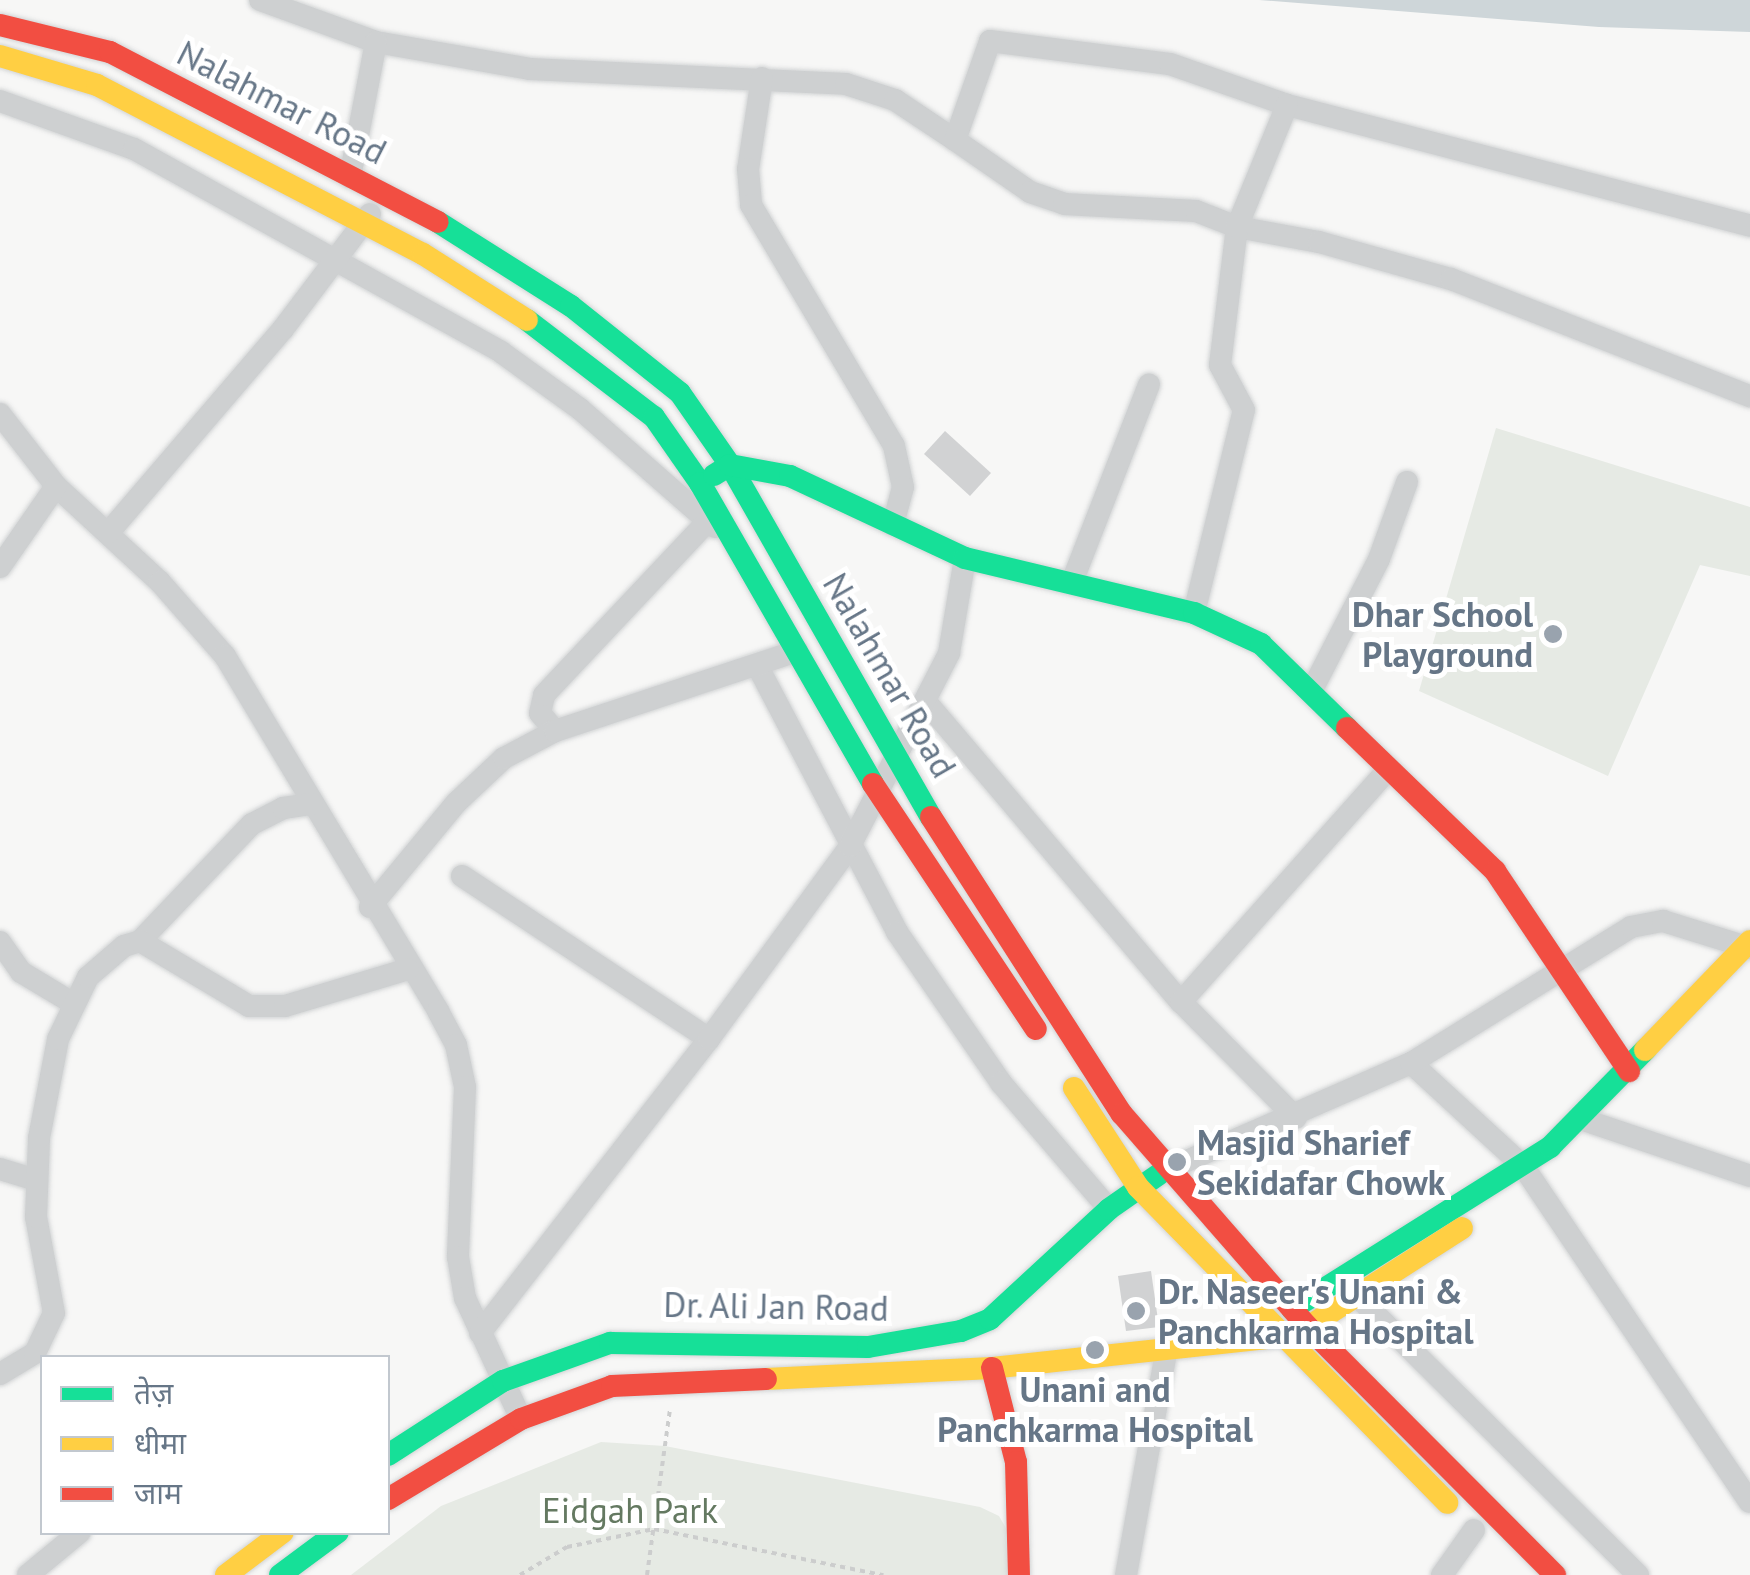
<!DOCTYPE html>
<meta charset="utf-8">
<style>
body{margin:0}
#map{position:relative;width:1750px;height:1575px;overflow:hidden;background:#f7f7f6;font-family:"PT Sans","Noto Sans Devanagari",sans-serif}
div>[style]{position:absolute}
.green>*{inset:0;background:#e6eae4}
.water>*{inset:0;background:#ced6d9}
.building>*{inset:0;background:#d1d2d3}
.path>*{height:4px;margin-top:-2px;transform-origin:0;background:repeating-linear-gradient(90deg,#cccdcd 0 5px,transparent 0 10px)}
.roads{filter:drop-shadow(0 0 2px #d2d4d5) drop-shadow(0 0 2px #d2d4d5)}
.street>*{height:22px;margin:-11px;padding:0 11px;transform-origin:11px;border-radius:11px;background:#ced0d1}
.fast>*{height:22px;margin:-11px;padding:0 11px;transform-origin:11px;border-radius:11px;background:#16e098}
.slow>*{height:22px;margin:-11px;padding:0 11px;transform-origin:11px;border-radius:11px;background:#ffcf43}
.jam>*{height:22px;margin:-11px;padding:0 11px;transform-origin:11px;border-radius:11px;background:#f24e42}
.dots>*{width:28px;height:28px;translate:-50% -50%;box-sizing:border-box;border:5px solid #fff;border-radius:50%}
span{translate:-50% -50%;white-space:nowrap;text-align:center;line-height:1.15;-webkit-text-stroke:10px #fff;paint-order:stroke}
.street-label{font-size:35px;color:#667687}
.poi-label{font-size:35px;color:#667687;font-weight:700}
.right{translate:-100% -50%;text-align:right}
.left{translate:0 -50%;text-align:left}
.park-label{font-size:35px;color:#647961}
.legend{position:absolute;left:40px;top:1355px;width:350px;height:180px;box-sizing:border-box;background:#fff;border:2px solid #c2c8cf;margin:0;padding:12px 18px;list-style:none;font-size:30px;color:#667687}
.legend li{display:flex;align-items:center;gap:20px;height:50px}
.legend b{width:50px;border:2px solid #c2c8cf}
</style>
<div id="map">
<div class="green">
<i style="clip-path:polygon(1496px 428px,1750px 507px,1750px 576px,1700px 565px,1608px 776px,1419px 691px)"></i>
<i style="clip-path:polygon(601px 1442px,665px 1446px,980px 1507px,999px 1516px,1007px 1530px,1007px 1575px,351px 1575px,441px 1506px)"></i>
</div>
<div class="water">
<i style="clip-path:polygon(1259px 0,1750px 0,1750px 32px,1599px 27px)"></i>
</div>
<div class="building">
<i style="clip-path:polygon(945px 431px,991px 473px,970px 496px,924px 454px)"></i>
<i style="clip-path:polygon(1151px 1271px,1159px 1327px,1126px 1331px,1118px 1276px)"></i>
</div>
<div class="path">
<i style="left:520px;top:1575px;width:55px;rotate:-30.8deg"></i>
<i style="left:567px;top:1547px;width:89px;rotate:-11.7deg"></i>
<i style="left:654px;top:1529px;width:234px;rotate:11.4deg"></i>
<i style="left:647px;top:1575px;width:167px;rotate:-82.1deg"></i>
</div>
<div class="roads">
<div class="street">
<i style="left:260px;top:0;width:123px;rotate:19.9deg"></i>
<i style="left:376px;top:42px;width:156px;rotate:9.9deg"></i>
<i style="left:530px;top:69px;width:316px;rotate:2.7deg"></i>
<i style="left:846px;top:84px;width:52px;rotate:18.1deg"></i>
<i style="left:895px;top:100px;width:72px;rotate:33.7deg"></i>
<i style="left:955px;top:140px;width:105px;rotate:-70.5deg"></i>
<i style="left:990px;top:41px;width:181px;rotate:7.3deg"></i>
<i style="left:1170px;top:64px;width:124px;rotate:19.3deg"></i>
<i style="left:1287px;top:105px;width:479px;rotate:14.6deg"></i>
<i style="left:762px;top:78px;width:92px;rotate:98.7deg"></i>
<i style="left:748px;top:169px;width:36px;rotate:85deg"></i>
<i style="left:751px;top:205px;width:280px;rotate:59.3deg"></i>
<i style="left:894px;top:446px;width:42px;rotate:77.6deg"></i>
<i style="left:903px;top:487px;width:39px;rotate:105deg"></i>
<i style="left:0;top:101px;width:142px;rotate:19.7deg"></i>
<i style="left:134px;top:149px;width:419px;rotate:28.9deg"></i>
<i style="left:501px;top:352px;width:97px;rotate:35.8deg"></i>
<i style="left:580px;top:409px;width:179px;rotate:41.2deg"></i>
<i style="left:955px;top:140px;width:91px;rotate:34.7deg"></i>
<i style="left:1030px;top:192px;width:36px;rotate:19deg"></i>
<i style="left:1064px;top:204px;width:132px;rotate:3deg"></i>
<i style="left:1196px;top:211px;width:44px;rotate:21.3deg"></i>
<i style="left:1237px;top:227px;width:83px;rotate:10.4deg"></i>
<i style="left:1319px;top:242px;width:137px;rotate:15.7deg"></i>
<i style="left:1451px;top:279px;width:321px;rotate:21.4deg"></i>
<i style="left:350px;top:177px;width:137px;rotate:-79.1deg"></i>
<i style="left:0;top:414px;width:91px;rotate:52.1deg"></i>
<i style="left:56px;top:486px;width:142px;rotate:42.7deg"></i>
<i style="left:160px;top:582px;width:98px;rotate:48.7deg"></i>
<i style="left:225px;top:656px;width:414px;rotate:59deg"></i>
<i style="left:438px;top:1011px;width:38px;rotate:62deg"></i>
<i style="left:456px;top:1045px;width:43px;rotate:77.9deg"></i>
<i style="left:465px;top:1087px;width:170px;rotate:92.4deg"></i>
<i style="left:458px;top:1257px;width:42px;rotate:80.3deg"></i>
<i style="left:465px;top:1298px;width:133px;rotate:65.2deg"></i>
<i style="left:109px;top:532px;width:267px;rotate:-49.4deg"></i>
<i style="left:283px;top:329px;width:144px;rotate:-52.9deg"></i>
<i style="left:0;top:567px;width:98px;rotate:-55.3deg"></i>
<i style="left:1072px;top:582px;width:212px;rotate:-68.7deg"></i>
<i style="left:1194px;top:613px;width:209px;rotate:-76.2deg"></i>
<i style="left:1244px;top:410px;width:51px;rotate:-118.1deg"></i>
<i style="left:1220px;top:365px;width:139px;rotate:-83deg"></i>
<i style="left:1237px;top:227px;width:132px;rotate:-67.7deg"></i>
<i style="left:758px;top:667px;width:299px;rotate:62.3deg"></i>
<i style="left:897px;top:932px;width:183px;rotate:55.4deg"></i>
<i style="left:1001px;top:1083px;width:166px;rotate:49.4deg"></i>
<i style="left:1312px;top:690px;width:147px;rotate:-62.9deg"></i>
<i style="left:1379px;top:559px;width:82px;rotate:-70deg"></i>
<i style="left:927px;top:703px;width:392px;rotate:49.7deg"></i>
<i style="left:1181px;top:1002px;width:163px;rotate:45.2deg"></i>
<i style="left:555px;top:731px;width:23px;rotate:-130deg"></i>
<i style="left:540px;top:713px;width:18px;rotate:-77deg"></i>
<i style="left:544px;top:695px;width:239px;rotate:-46.7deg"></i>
<i style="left:462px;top:876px;width:296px;rotate:33.4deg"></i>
<i style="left:370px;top:907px;width:135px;rotate:-50.4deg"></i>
<i style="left:456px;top:803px;width:66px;rotate:-43.2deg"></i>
<i style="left:504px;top:758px;width:58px;rotate:-27.9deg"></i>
<i style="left:555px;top:731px;width:255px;rotate:-18.3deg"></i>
<i style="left:140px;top:941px;width:162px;rotate:-46.3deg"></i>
<i style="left:252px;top:824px;width:35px;rotate:-27deg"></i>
<i style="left:283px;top:808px;width:29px;rotate:-8deg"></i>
<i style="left:0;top:942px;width:37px;rotate:55deg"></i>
<i style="left:21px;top:972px;width:58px;rotate:31deg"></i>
<i style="left:1181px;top:1002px;width:310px;rotate:-48.3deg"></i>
<i style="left:1411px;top:1063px;width:152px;rotate:42.6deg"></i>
<i style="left:1523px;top:1166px;width:405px;rotate:56deg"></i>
<i style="left:1581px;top:1119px;width:178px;rotate:18.6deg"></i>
<i style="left:0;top:1169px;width:37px;rotate:17deg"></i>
<i style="left:1166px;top:1170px;width:267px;rotate:-23.6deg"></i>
<i style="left:1411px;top:1063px;width:259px;rotate:-31.7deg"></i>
<i style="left:1631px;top:927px;width:33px;rotate:-11deg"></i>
<i style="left:1663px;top:921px;width:91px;rotate:17.2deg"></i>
<i style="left:1357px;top:1296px;width:396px;rotate:44.8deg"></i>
<i style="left:480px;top:1333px;width:373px;rotate:-52.1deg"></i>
<i style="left:709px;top:1039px;width:239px;rotate:-53.8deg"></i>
<i style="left:850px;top:846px;width:217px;rotate:-62.8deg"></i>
<i style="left:949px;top:653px;width:96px;rotate:-80.4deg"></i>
<i style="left:0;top:1374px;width:41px;rotate:-31deg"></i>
<i style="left:35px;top:1353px;width:44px;rotate:-64.6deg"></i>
<i style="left:54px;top:1313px;width:98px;rotate:-100.6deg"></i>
<i style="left:36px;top:1217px;width:79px;rotate:-87.8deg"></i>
<i style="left:39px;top:1138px;width:101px;rotate:-79.1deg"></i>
<i style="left:58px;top:1039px;width:69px;rotate:-64.2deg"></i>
<i style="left:88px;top:977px;width:48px;rotate:-40.7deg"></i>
<i style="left:124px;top:946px;width:17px;rotate:-17deg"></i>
<i style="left:140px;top:941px;width:127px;rotate:30.8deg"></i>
<i style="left:249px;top:1006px;width:36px"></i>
<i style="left:285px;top:1006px;width:128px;rotate:-16.7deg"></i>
<i style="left:28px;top:1575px;width:67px;rotate:-39.6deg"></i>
<i style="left:1126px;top:1575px;width:233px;rotate:-79.8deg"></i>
<i style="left:1442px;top:1575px;width:55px;rotate:-54.6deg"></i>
</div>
<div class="fast">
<i style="left:438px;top:222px;width:157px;rotate:32.3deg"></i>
<i style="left:571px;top:306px;width:139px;rotate:38.6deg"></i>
<i style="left:680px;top:393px;width:88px;rotate:55.2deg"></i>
<i style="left:730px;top:465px;width:405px;rotate:60.3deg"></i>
<i style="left:527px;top:320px;width:160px;rotate:37.4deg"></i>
<i style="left:654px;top:417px;width:80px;rotate:55.1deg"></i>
<i style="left:700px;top:483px;width:347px;rotate:60.1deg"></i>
<i style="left:714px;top:475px;width:19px;rotate:-32deg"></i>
<i style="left:730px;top:465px;width:61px;rotate:10.4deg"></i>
<i style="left:790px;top:476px;width:193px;rotate:25.1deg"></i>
<i style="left:965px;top:558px;width:236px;rotate:13.5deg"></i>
<i style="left:1194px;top:613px;width:74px;rotate:24.8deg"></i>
<i style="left:1261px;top:644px;width:120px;rotate:44.3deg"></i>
<i style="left:1292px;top:1309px;width:305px;rotate:-32.1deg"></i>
<i style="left:1550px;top:1147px;width:136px;rotate:-45.6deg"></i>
<i style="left:388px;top:1455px;width:137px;rotate:-32.8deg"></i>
<i style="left:503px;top:1381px;width:114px;rotate:-19.6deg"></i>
<i style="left:610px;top:1343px;width:258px;rotate:0.9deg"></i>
<i style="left:868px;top:1347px;width:94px;rotate:-9.8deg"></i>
<i style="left:961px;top:1331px;width:31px;rotate:-22deg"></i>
<i style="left:990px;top:1319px;width:162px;rotate:-42.7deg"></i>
<i style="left:1109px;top:1209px;width:60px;rotate:-34.8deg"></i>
<i style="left:280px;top:1575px;width:72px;rotate:-36.6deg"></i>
</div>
<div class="slow">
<i style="left:0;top:56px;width:101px;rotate:16.6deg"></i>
<i style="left:97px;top:85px;width:367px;rotate:27.4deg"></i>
<i style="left:423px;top:254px;width:123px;rotate:32.4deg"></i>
<i style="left:1645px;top:1050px;width:151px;rotate:-46.1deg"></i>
<i style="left:1074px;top:1088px;width:118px;rotate:57.1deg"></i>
<i style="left:1138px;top:1187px;width:442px;rotate:45.6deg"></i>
<i style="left:1308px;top:1327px;width:183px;rotate:-32.7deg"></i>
<i style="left:766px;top:1379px;width:226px;rotate:-2.8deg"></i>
<i style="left:992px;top:1368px;width:289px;rotate:-6.2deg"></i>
<i style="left:226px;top:1575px;width:71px;rotate:-37deg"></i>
</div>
<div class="jam">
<i style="left:0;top:25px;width:113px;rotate:13.8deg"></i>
<i style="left:110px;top:52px;width:369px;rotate:27.4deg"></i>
<i style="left:1347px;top:728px;width:206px;rotate:44deg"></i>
<i style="left:1495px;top:871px;width:241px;rotate:56.2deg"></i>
<i style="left:873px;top:784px;width:294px;rotate:56.4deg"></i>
<i style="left:931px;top:817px;width:353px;rotate:57.3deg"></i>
<i style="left:1122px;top:1114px;width:283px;rotate:48.9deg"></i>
<i style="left:1308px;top:1327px;width:350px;rotate:45.1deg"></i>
<i style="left:992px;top:1368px;width:97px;rotate:75.7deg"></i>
<i style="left:1016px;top:1462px;width:113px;rotate:88.5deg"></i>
<i style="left:388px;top:1499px;width:155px;rotate:-31deg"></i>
<i style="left:521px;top:1419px;width:97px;rotate:-19.9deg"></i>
<i style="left:612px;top:1386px;width:154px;rotate:-2.6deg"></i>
</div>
</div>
<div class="dots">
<i style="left:1553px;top:634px;background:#99a3ae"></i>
<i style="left:1177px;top:1162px;background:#99a3ae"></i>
<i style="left:1136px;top:1311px;background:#99a3ae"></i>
<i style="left:1095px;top:1350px;background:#99a3ae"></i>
</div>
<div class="street-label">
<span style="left:282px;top:102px;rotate:27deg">Nalahmar Road</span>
<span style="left:890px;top:675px;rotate:60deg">Nalahmar Road</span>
<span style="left:776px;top:1306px;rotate:1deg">Dr. Ali Jan Road</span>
</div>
<div class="poi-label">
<span class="right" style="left:1533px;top:634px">Dhar School<br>Playground</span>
<span class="left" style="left:1197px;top:1162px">Masjid Sharief<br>Sekidafar Chowk</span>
<span class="left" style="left:1158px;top:1311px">Dr. Naseer's Unani &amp;<br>Panchkarma Hospital</span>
<span style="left:1095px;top:1409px">Unani and<br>Panchkarma Hospital</span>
</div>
<div class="park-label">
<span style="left:630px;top:1510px">Eidgah Park</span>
</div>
<ul class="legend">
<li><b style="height:12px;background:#16e098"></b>तेज़</li>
<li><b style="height:12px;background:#ffcf43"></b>धीमा</li>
<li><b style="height:12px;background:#f24e42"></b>जाम</li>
</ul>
</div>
